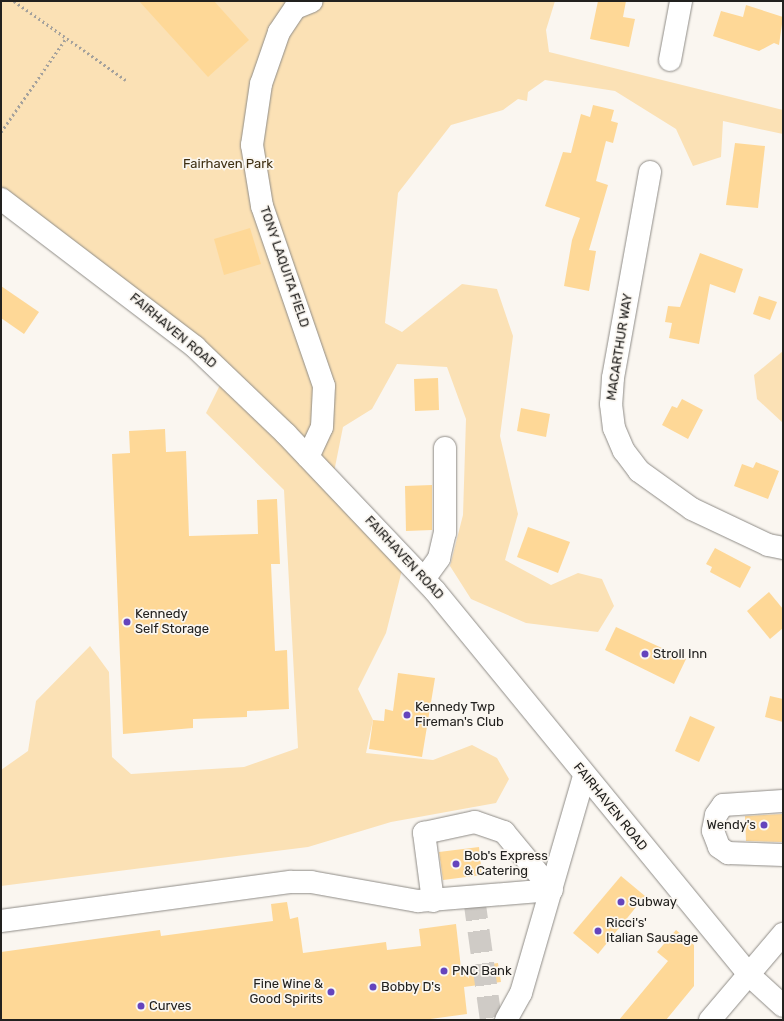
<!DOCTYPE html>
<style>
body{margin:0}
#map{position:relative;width:784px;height:1021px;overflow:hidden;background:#faf6f0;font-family:Rubik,sans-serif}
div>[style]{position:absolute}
.green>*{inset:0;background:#fbe1b5}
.building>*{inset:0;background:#fed897}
.minor-tunnel>*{height:22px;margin-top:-11px;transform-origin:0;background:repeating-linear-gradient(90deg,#cfcbc6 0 22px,transparent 0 33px)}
.path>*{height:2.5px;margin-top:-1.25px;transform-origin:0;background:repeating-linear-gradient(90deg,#a4a19c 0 2px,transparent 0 5px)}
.roads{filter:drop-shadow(0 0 1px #8f8c87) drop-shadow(0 0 1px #8f8c87)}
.minor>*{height:22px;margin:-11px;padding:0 11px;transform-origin:11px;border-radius:11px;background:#fff}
.dots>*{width:11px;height:11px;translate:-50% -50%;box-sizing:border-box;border:2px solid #faf6f0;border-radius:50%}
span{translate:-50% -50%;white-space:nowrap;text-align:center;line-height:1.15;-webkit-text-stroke:3.5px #faf6f0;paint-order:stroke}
.park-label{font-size:13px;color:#3e2f12}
.street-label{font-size:13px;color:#22211f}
.poi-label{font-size:13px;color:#22211f}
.left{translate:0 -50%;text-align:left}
.right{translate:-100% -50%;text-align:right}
.frame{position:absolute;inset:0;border:2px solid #22211f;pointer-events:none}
</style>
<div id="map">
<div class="green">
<i style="clip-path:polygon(1px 1px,555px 1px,546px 30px,549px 52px,783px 110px,783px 134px,723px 121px,721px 157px,693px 166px,676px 129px,615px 91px,545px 80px,528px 92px,527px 101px,518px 99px,503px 110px,451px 125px,398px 193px,385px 323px,402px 332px,462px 284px,497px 289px,513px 336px,500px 436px,518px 514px,505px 560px,551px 585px,578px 573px,602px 579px,614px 606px,598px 632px,526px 623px,471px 599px,450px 566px,463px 515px,466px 419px,447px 367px,397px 364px,372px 409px,343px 427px,332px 482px,286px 434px,1px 199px)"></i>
<i style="clip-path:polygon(783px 351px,783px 423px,757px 399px,754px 375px)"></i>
<i style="clip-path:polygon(223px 379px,404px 562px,386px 633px,358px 689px,373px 720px,366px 753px,433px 760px,472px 745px,497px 758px,509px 779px,496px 803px,391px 822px,308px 847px,1px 886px,1px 770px,28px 751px,36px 701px,90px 646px,109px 672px,112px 757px,131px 774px,244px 767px,298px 748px,284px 490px,206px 413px)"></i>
</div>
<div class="building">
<i style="clip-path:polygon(139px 1px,214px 1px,249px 40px,208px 77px)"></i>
<i style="clip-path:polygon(598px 1px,626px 1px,623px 17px,635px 19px,629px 47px,590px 39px)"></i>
<i style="clip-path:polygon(746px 5px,783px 17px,779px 45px,774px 43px,759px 51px,713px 36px,721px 11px,743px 17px)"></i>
<i style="clip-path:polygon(593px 105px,614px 110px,611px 121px,618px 123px,613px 143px,606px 141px,596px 181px,608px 185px,589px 250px,596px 251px,589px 291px,564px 286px,572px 240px,580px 218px,545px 206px,563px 152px,571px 153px,581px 114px,590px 117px)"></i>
<i style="clip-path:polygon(735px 143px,765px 146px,758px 208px,726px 205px)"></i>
<i style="clip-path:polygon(250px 228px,261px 264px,224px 275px,214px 239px)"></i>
<i style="clip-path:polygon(700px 253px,743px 269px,735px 293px,710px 284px,699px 344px,669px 338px,672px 323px,665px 322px,668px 306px,680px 307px)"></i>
<i style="clip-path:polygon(1px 286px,39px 312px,24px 334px,1px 318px)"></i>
<i style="clip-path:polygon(759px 296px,777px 302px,770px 320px,753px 314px)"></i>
<i style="clip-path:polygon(438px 378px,439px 410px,415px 411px,414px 379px)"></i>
<i style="clip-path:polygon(682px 399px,703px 410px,688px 439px,662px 425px,672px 406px,677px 408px)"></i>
<i style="clip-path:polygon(521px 408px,550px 414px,546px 437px,517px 431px)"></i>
<i style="clip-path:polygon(165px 429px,166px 452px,186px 451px,189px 536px,258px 534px,257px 500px,277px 499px,280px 564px,271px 564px,275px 651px,287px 650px,289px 709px,247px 711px,247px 717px,193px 719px,193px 728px,123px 734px,112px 454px,130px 453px,129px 431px)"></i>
<i style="clip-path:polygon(756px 462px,779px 471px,768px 499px,734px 486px,742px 464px,753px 468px)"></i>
<i style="clip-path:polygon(432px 485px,432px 530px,406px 531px,405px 486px)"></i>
<i style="clip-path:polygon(528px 527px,570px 542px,558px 573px,517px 557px)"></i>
<i style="clip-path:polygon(715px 548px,751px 567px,740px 588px,710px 572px,712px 567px,706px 564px)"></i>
<i style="clip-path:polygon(769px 592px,783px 609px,783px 628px,770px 639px,747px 611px)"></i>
<i style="clip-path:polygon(616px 627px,686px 659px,674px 684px,605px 650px)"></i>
<i style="clip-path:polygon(398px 673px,435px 678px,422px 757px,369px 749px,373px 720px,384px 721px,385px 709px,393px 711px)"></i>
<i style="clip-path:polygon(770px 696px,783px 699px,783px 722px,765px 717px)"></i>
<i style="clip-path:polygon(690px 716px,715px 727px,699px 762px,675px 751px)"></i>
<i style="clip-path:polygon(783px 814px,783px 842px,746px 841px,745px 816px)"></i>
<i style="clip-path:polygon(479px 847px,482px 875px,443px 880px,439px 852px)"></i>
<i style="clip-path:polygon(621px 876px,645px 896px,598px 954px,573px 933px)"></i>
<i style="clip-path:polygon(287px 902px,290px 919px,298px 917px,303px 953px,386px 942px,387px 950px,421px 946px,419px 929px,456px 924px,461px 968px,498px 963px,501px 982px,464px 987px,467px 1014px,423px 1020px,1px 1020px,1px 952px,160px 930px,161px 936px,273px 921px,271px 904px)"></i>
<i style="clip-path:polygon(676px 930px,694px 945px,694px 986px,666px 1020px,619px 1020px,668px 961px,657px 952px)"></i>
</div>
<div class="minor-tunnel">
<i style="left:474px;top:898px;width:123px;rotate:82.1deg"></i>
</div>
<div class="path">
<i style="left:14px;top:1px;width:137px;rotate:35.2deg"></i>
<i style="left:1px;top:132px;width:114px;rotate:-55.3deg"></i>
</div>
<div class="roads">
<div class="minor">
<i style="left:670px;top:60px;width:60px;rotate:-79.4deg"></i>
<i style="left:650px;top:172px;width:209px;rotate:100.2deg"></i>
<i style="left:613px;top:378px;width:26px;rotate:94deg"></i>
<i style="left:611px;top:404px;width:24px;rotate:83deg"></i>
<i style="left:614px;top:428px;width:25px;rotate:67deg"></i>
<i style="left:624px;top:451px;width:25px;rotate:53deg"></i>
<i style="left:639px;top:471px;width:65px;rotate:35.6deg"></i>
<i style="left:692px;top:509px;width:84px;rotate:25.3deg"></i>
<i style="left:768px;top:545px;width:15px;rotate:11deg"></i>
<i style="left:1px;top:199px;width:244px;rotate:37.3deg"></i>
<i style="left:195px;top:347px;width:126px;rotate:43.7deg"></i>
<i style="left:286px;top:434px;width:216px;rotate:46.5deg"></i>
<i style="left:435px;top:591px;width:495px;rotate:50.7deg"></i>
<i style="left:748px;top:974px;width:47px;rotate:42.4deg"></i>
<i style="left:308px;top:457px;width:33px;rotate:-65deg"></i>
<i style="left:322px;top:427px;width:41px;rotate:-87.2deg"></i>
<i style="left:324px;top:386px;width:190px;rotate:-109deg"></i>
<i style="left:262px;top:206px;width:62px;rotate:-99.3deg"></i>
<i style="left:252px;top:145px;width:62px;rotate:-81.6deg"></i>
<i style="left:261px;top:84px;width:55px;rotate:-70.9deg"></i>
<i style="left:279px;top:32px;width:29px;rotate:-56deg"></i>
<i style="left:295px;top:8px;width:18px;rotate:-22deg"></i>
<i style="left:424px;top:579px;width:26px;rotate:-54deg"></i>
<i style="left:439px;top:558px;width:26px;rotate:-77deg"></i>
<i style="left:445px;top:533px;width:85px;rotate:-90deg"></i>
<i style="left:783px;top:801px;width:60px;rotate:176.2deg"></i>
<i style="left:723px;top:805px;width:12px;rotate:125deg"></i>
<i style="left:716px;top:815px;width:16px;rotate:101deg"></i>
<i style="left:713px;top:831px;width:17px;rotate:69deg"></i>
<i style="left:719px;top:847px;width:11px;rotate:34deg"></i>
<i style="left:728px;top:853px;width:55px;rotate:2.1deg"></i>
<i style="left:433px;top:901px;width:69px;rotate:-97.5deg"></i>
<i style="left:424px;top:833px;width:52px;rotate:-12.2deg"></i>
<i style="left:475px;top:822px;width:31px;rotate:19deg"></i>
<i style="left:504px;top:832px;width:75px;rotate:50.4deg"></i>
<i style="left:1px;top:921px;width:293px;rotate:-7.7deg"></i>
<i style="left:291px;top:882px;width:20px"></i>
<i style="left:311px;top:882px;width:109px;rotate:10.1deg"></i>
<i style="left:418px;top:901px;width:134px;rotate:-4.7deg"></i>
<i style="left:506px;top:1020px;width:31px;rotate:-61deg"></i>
<i style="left:521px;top:993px;width:226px;rotate:-73.8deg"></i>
<i style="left:710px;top:1020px;width:113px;rotate:-49.7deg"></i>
</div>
</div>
<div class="dots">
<i style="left:127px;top:622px;background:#6544bd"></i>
<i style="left:645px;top:654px;background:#6544bd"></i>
<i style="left:407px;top:715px;background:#6544bd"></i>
<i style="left:764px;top:825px;background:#6544bd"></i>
<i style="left:456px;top:864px;background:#6544bd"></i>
<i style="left:621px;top:902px;background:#6544bd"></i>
<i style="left:598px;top:931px;background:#6544bd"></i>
<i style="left:444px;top:971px;background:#6544bd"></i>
<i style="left:373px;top:987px;background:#6544bd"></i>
<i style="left:331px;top:992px;background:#6544bd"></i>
<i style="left:141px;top:1006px;background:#6544bd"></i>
</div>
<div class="park-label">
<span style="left:228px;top:164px">Fairhaven Park</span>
</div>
<div class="street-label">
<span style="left:284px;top:267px;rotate:71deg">TONY LAQUITA FIELD</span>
<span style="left:173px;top:331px;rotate:40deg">FAIRHAVEN ROAD</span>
<span style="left:620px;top:347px;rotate:-81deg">MACARTHUR WAY</span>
<span style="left:404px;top:558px;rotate:47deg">FAIRHAVEN ROAD</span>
<span style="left:610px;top:807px;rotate:51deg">FAIRHAVEN ROAD</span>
</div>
<div class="poi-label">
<span class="left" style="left:135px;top:622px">Kennedy<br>Self Storage</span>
<span class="left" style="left:653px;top:654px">Stroll Inn</span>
<span class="left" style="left:415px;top:715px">Kennedy Twp<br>Fireman's Club</span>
<span class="right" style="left:756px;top:825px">Wendy's</span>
<span class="left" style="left:464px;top:864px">Bob's Express<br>&amp; Catering</span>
<span class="left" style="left:629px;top:902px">Subway</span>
<span class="left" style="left:606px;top:931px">Ricci's'<br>Italian Sausage</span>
<span class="left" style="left:452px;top:971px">PNC Bank</span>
<span class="right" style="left:323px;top:992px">Fine Wine &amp;<br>Good Spirits</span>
<span class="left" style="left:381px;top:987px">Bobby D's</span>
<span class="left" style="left:149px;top:1006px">Curves</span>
</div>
<div class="frame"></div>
</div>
